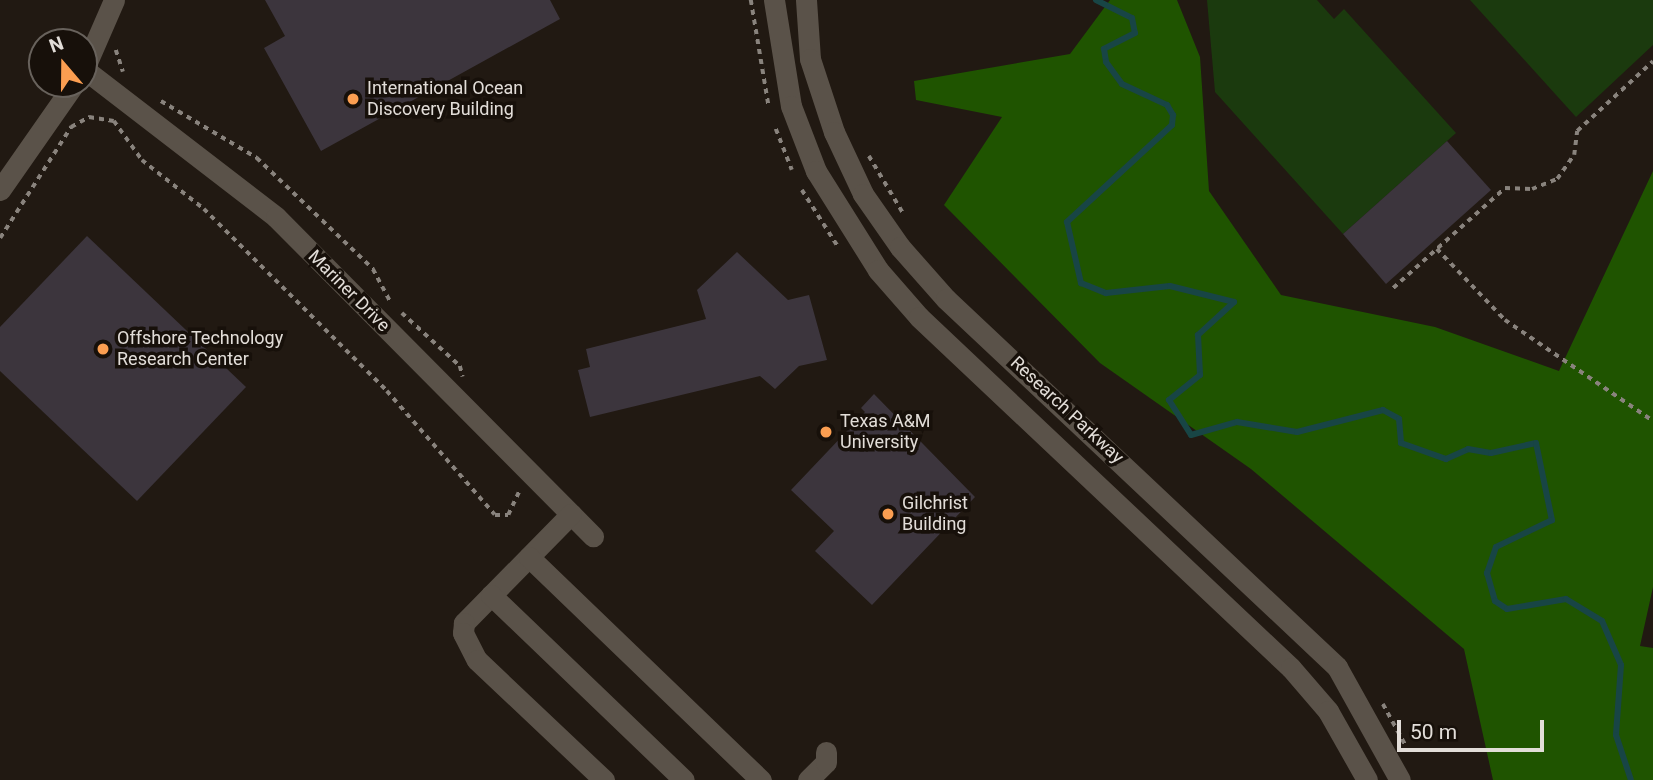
<!DOCTYPE html>
<style>
body{margin:0}
#map{position:relative;width:1653px;height:780px;overflow:hidden;background:#211912;font-family:Roboto,sans-serif}
div>[style]{position:absolute}
.green>*{inset:0;background:#1b3a0e}
.forest>*{inset:0;background:#1f5400}
.stream>*{height:6px;margin:-3px;padding:0 3px;transform-origin:3px;border-radius:3px;background:#184545}
.building>*{inset:0;background:#3c353d}
.path>*{height:3.5px;margin-top:-1.75px;transform-origin:0;background:repeating-linear-gradient(90deg,#89837d 0 5px,transparent 0 10px)}
.minor>*{height:21px;margin:-10.5px;padding:0 10.5px;transform-origin:10.5px;border-radius:10.5px;background:#5a5249}
.dots>*{width:19px;height:19px;translate:-50% -50%;box-sizing:border-box;border:4px solid #17100a;border-radius:50%}
span{translate:-50% -50%;white-space:nowrap;text-align:center;line-height:1.15;-webkit-text-stroke:7px #17100a;paint-order:stroke}
.poi-label{font-size:18px;color:#e2ddd8}
.left{translate:0 -50%;text-align:left}
.street-label{font-size:18px;color:#e2ddd8}
.north{position:absolute;left:28px;top:28px;width:70px;height:70px;box-sizing:border-box;background:#17100a;border:2px solid #68625c;border-radius:50%;rotate:340deg;font-size:19px;font-weight:700;line-height:28px;text-align:center;color:#e2ddd8}
.north::after{content:'';display:block;margin:auto;width:24px;height:32px;background:#fb9e51;clip-path:polygon(50% 0,100% 100%,50% 72%,0 100%)}
.scale{position:absolute;left:1397px;top:720px;width:147px;height:32px;box-sizing:border-box;border:4px solid #e2ddd8;border-top:0;padding-left:9px;font-size:21px;line-height:24px;white-space:nowrap;color:#e2ddd8;-webkit-text-stroke:5px #17100a;paint-order:stroke}
</style>
<div id="map">
<div class="green">
<i style="clip-path:polygon(1207px 0,1317px 0,1334px 19px,1344px 9px,1456px 133px,1343px 234px,1215px 92px)"></i>
<i style="clip-path:polygon(1470px 0,1653px 0,1653px 45px,1576px 117px)"></i>
</div>
<div class="forest">
<i style="clip-path:polygon(1110px 0,1177px 0,1200px 57px,1209px 191px,1281px 295px,1435px 327px,1559px 371px,1653px 171px,1653px 587px,1640px 646px,1653px 648px,1653px 780px,1493px 780px,1464px 649px,1251px 469px,1100px 363px,944px 205px,1002px 117px,916px 100px,914px 81px,1070px 54px)"></i>
</div>
<div class="stream">
<i style="left:1096px;top:0;width:40px;rotate:26.6deg"></i>
<i style="left:1132px;top:18px;width:15px;rotate:79deg"></i>
<i style="left:1135px;top:33px;width:35px;rotate:153deg"></i>
<i style="left:1104px;top:49px;width:13px;rotate:81deg"></i>
<i style="left:1106px;top:62px;width:27px;rotate:54deg"></i>
<i style="left:1122px;top:84px;width:50px;rotate:25deg"></i>
<i style="left:1167px;top:105px;width:12px;rotate:59deg"></i>
<i style="left:1173px;top:115px;width:10px;rotate:96deg"></i>
<i style="left:1172px;top:125px;width:143px;rotate:137.3deg"></i>
<i style="left:1067px;top:222px;width:63px;rotate:77.1deg"></i>
<i style="left:1081px;top:283px;width:27px;rotate:22deg"></i>
<i style="left:1106px;top:293px;width:64px;rotate:-6.2deg"></i>
<i style="left:1170px;top:286px;width:66px;rotate:14deg"></i>
<i style="left:1234px;top:302px;width:49px;rotate:137.5deg"></i>
<i style="left:1198px;top:335px;width:40px;rotate:87.1deg"></i>
<i style="left:1200px;top:375px;width:40px;rotate:141deg"></i>
<i style="left:1169px;top:400px;width:41px;rotate:57.8deg"></i>
<i style="left:1191px;top:435px;width:48px;rotate:-15.8deg"></i>
<i style="left:1237px;top:422px;width:61px;rotate:9.5deg"></i>
<i style="left:1297px;top:432px;width:89px;rotate:-14.3deg"></i>
<i style="left:1383px;top:410px;width:18px;rotate:29deg"></i>
<i style="left:1399px;top:419px;width:24px;rotate:85deg"></i>
<i style="left:1401px;top:443px;width:48px;rotate:19.6deg"></i>
<i style="left:1446px;top:459px;width:24px;rotate:-24deg"></i>
<i style="left:1468px;top:449px;width:23px;rotate:10deg"></i>
<i style="left:1491px;top:453px;width:46px;rotate:-12.5deg"></i>
<i style="left:1536px;top:443px;width:79px;rotate:78.3deg"></i>
<i style="left:1552px;top:520px;width:62px;rotate:154.3deg"></i>
<i style="left:1496px;top:547px;width:28px;rotate:109deg"></i>
<i style="left:1487px;top:573px;width:29px;rotate:74deg"></i>
<i style="left:1495px;top:601px;width:14px;rotate:34deg"></i>
<i style="left:1507px;top:609px;width:60px;rotate:-9.6deg"></i>
<i style="left:1566px;top:599px;width:42px;rotate:31.4deg"></i>
<i style="left:1602px;top:621px;width:48px;rotate:66.6deg"></i>
<i style="left:1621px;top:665px;width:70px;rotate:94.1deg"></i>
<i style="left:1616px;top:735px;width:47px;rotate:71.6deg"></i>
</div>
<div class="building">
<i style="clip-path:polygon(265px 0,550px 0,560px 19px,321px 151px,264px 48px,285px 36px)"></i>
<i style="clip-path:polygon(1447px 141px,1491px 190px,1386px 284px,1343px 234px)"></i>
<i style="clip-path:polygon(87px 236px,246px 387px,137px 501px,0 371px,0 327px)"></i>
<i style="clip-path:polygon(737px 252px,788px 300px,809px 295px,827px 360px,799px 366px,775px 389px,760px 376px,590px 417px,578px 370px,590px 367px,586px 349px,706px 319px,697px 290px)"></i>
<i style="clip-path:polygon(874px 394px,975px 497px,872px 605px,815px 551px,834px 531px,791px 490px,865px 412px,861px 408px)"></i>
</div>
<div class="path">
<i style="left:751px;top:0;width:109px;rotate:80.5deg"></i>
<i style="left:116px;top:50px;width:23px;rotate:72deg"></i>
<i style="left:161px;top:101px;width:112px;rotate:30.7deg"></i>
<i style="left:257px;top:158px;width:161px;rotate:43.7deg"></i>
<i style="left:373px;top:269px;width:38px;rotate:62deg"></i>
<i style="left:776px;top:129px;width:44px;rotate:68.7deg"></i>
<i style="left:869px;top:156px;width:66px;rotate:59.2deg"></i>
<i style="left:802px;top:190px;width:69px;rotate:57.5deg"></i>
<i style="left:0;top:238px;width:132px;rotate:-57.4deg"></i>
<i style="left:71px;top:127px;width:21px;rotate:-29deg"></i>
<i style="left:89px;top:117px;width:25px;rotate:9deg"></i>
<i style="left:114px;top:121px;width:48px;rotate:54.3deg"></i>
<i style="left:142px;top:160px;width:79px;rotate:38.3deg"></i>
<i style="left:204px;top:209px;width:258px;rotate:44.8deg"></i>
<i style="left:387px;top:391px;width:164px;rotate:48.9deg"></i>
<i style="left:495px;top:515px;width:13px"></i>
<i style="left:508px;top:515px;width:26px;rotate:-65deg"></i>
<i style="left:1437px;top:249px;width:98px;rotate:46.2deg"></i>
<i style="left:1505px;top:320px;width:179px;rotate:34.3deg"></i>
<i style="left:1393px;top:288px;width:150px;rotate:-41.8deg"></i>
<i style="left:1505px;top:188px;width:27px;rotate:2deg"></i>
<i style="left:1532px;top:189px;width:27px;rotate:-22deg"></i>
<i style="left:1557px;top:179px;width:29px;rotate:-55deg"></i>
<i style="left:1574px;top:155px;width:24px;rotate:-83deg"></i>
<i style="left:1577px;top:131px;width:103px;rotate:-42.6deg"></i>
<i style="left:402px;top:313px;width:79px;rotate:42.4deg"></i>
<i style="left:460px;top:366px;width:11px;rotate:75deg"></i>
<i style="left:1383px;top:704px;width:48px;rotate:61.3deg"></i>
</div>
<div class="minor">
<i style="left:774px;top:0;width:107px;rotate:80.9deg"></i>
<i style="left:791px;top:106px;width:70px;rotate:69deg"></i>
<i style="left:816px;top:171px;width:117px;rotate:57.9deg"></i>
<i style="left:878px;top:270px;width:62px;rotate:48.9deg"></i>
<i style="left:919px;top:317px;width:511px;rotate:43.34deg"></i>
<i style="left:1291px;top:668px;width:57px;rotate:49.3deg"></i>
<i style="left:1328px;top:711px;width:79px;rotate:60.5deg"></i>
<i style="left:806px;top:0;width:59px;rotate:86.1deg"></i>
<i style="left:810px;top:59px;width:77px;rotate:71.8deg"></i>
<i style="left:834px;top:132px;width:68px;rotate:64.9deg"></i>
<i style="left:863px;top:194px;width:65px;rotate:55.1deg"></i>
<i style="left:900px;top:247px;width:69px;rotate:48.5deg"></i>
<i style="left:946px;top:299px;width:537px;rotate:43.26deg"></i>
<i style="left:1337px;top:667px;width:129px;rotate:60.9deg"></i>
<i style="left:84px;top:69px;width:242px;rotate:37.6deg"></i>
<i style="left:276px;top:217px;width:450px;rotate:45.2deg"></i>
<i style="left:84px;top:69px;width:75px;rotate:-66.5deg"></i>
<i style="left:0;top:190px;width:129px;rotate:-55.1deg"></i>
<i style="left:571px;top:514px;width:153px;rotate:134.5deg"></i>
<i style="left:464px;top:623px;width:10px;rotate:96deg"></i>
<i style="left:463px;top:633px;width:30px;rotate:63deg"></i>
<i style="left:477px;top:660px;width:175px;rotate:43.4deg"></i>
<i style="left:529px;top:557px;width:322px;rotate:43.9deg"></i>
<i style="left:491px;top:595px;width:267px;rotate:43.8deg"></i>
<i style="left:808px;top:780px;width:25px;rotate:-45deg"></i>
<i style="left:826px;top:762px;width:10px;rotate:-90deg"></i>
</div>
<div class="dots">
<i style="left:353px;top:99px;background:#fb9e51"></i>
<i style="left:103px;top:349px;background:#fb9e51"></i>
<i style="left:826px;top:432px;background:#fb9e51"></i>
<i style="left:888px;top:514px;background:#fb9e51"></i>
</div>
<div class="poi-label">
<span class="left" style="left:367px;top:99px">International Ocean<br>Discovery Building</span>
<span class="left" style="left:117px;top:349px">Offshore Technology<br>Research Center</span>
<span class="left" style="left:840px;top:432px">Texas A&amp;M<br>University</span>
<span class="left" style="left:902px;top:514px">Gilchrist<br>Building</span>
</div>
<div class="street-label">
<span style="left:349px;top:291px;rotate:45deg">Mariner Drive</span>
<span style="left:1067px;top:410px;rotate:43deg">Research Parkway</span>
</div>
<div class="north">N</div>
<div class="scale">50 m</div>
</div>
